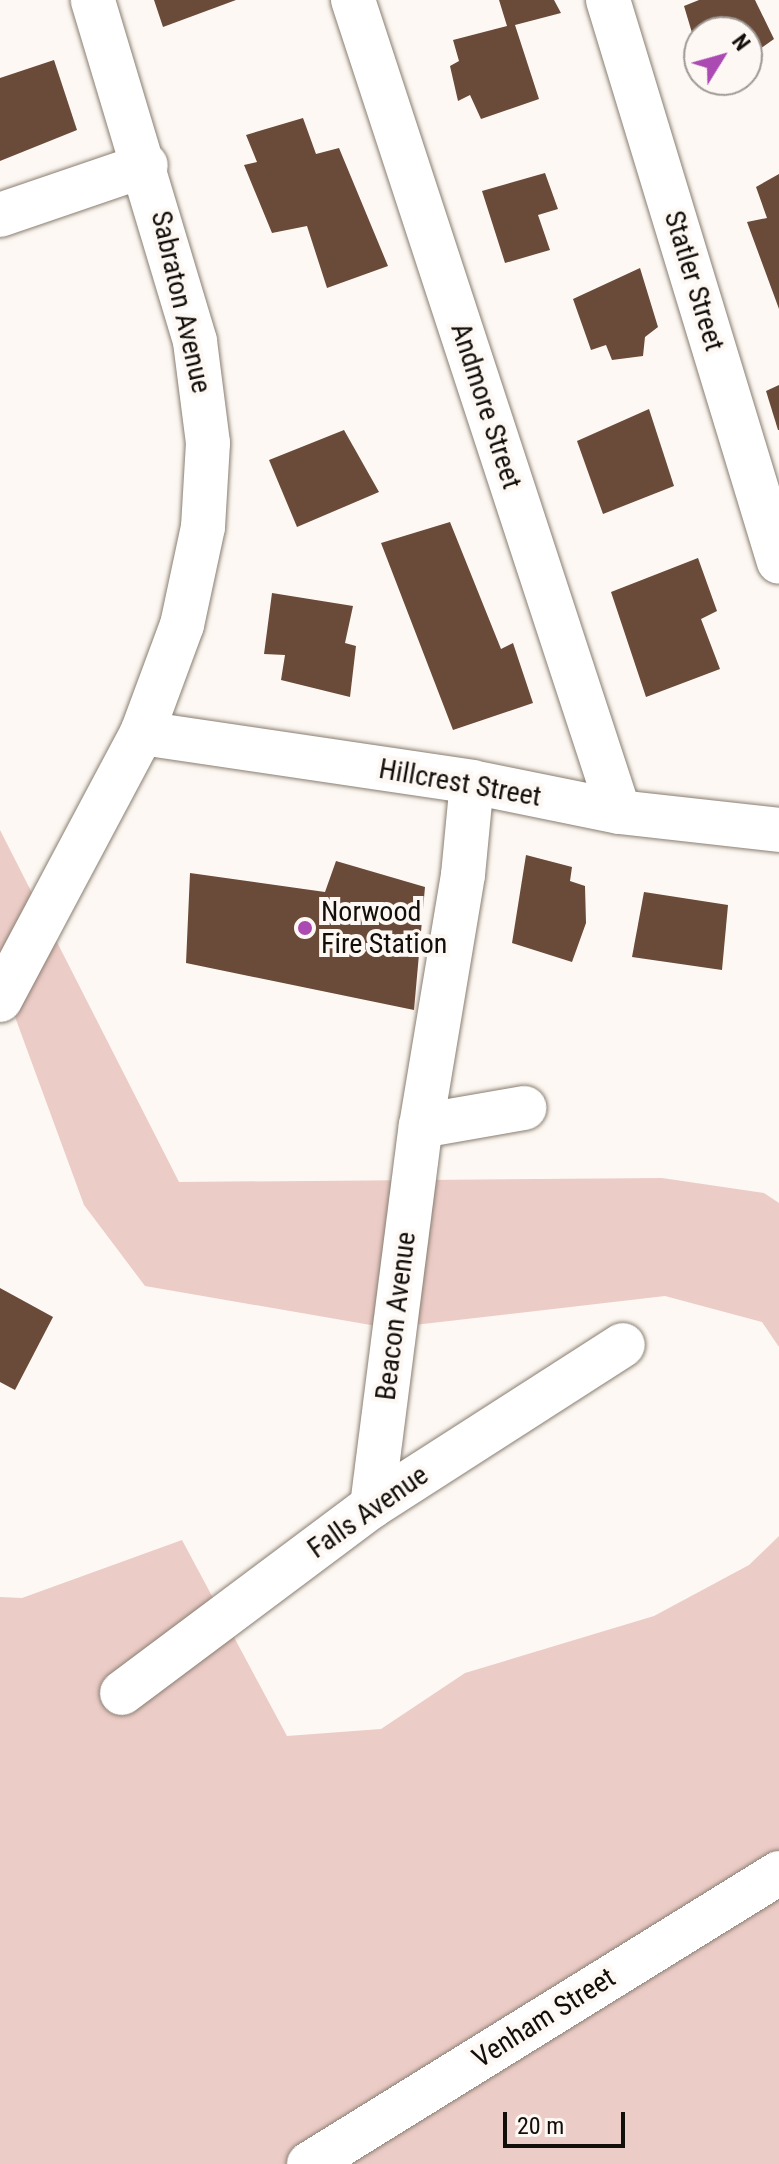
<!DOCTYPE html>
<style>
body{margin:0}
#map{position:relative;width:779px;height:2164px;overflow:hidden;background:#fdf8f3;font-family:"Roboto Condensed",sans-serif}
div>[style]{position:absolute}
.green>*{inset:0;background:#ecccc7}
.building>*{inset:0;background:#6a4a39}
.roads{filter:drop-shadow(0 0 2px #897e71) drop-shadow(0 0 2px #897e71)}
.minor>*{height:44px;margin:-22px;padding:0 22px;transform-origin:22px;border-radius:22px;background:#fff}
.tertiary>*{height:44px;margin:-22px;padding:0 22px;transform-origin:22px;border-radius:22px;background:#fff}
.dots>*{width:22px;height:22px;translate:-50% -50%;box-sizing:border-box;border:4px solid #fdf8f3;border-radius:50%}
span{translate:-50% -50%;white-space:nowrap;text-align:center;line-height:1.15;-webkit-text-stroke:8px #fdf8f3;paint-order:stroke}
.street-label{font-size:28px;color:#120e09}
.poi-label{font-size:28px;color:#120e09}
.left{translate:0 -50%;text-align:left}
.north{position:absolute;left:683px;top:16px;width:80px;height:80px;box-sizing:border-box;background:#fdf8f3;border:2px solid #9f9a95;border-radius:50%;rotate:53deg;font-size:22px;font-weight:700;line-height:32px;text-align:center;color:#120e09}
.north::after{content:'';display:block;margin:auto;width:28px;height:36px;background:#aa4ab2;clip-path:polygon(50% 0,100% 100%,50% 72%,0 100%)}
.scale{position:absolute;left:503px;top:2112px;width:122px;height:36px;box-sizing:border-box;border:4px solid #120e09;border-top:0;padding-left:10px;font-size:24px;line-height:28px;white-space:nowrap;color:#120e09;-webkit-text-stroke:6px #fdf8f3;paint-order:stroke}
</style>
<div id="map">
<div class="green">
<i style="clip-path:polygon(0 830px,179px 1182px,662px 1178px,764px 1193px,779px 1203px,779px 1347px,762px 1322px,665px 1296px,388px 1328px,145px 1286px,84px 1205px,0 976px)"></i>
<i style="clip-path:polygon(779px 1536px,779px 2164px,0 2164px,0 1597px,22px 1598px,182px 1540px,287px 1736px,381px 1729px,465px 1673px,654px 1616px,749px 1565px)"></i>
</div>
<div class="building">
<i style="clip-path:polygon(154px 0,236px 0,163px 27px)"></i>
<i style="clip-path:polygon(499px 0,554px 0,561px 13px,515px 25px,539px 99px,481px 119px,470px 95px,458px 101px,450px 66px,459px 61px,453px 40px,507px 26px)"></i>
<i style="clip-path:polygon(699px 0,755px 0,774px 39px,747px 58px,747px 32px,699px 32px,698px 53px,684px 6px)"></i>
<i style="clip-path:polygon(54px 60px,77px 130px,0 161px,0 78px)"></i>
<i style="clip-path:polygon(303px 118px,316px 154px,339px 148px,388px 266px,327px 288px,307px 226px,272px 233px,244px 165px,257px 162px,246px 135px)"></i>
<i style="clip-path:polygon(545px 173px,558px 209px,538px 215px,550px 250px,505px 263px,482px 191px)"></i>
<i style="clip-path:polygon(779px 174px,779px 309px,747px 222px,767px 218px,756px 187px)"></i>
<i style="clip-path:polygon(640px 268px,658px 327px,645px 337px,643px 356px,612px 360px,606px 345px,591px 350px,573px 299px)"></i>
<i style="clip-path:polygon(779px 385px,779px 430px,778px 430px,766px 391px)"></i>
<i style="clip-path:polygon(649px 409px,674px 486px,603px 514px,577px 441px)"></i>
<i style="clip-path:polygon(344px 430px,379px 492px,297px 527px,269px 460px)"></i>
<i style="clip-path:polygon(450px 522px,501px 649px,513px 643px,533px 703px,453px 730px,381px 543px)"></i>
<i style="clip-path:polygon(698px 558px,717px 611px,701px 619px,720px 669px,646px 697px,611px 592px)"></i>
<i style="clip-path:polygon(272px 593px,353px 606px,345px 643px,356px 646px,350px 697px,281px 680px,285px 655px,264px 654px)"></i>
<i style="clip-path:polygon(526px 855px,572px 867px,570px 881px,585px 886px,586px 923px,572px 962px,512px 943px)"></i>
<i style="clip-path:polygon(336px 861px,425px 887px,414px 1010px,186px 963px,190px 873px,325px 892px)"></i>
<i style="clip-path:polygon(644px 892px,728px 905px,722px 970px,632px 957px)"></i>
<i style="clip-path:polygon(0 1288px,53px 1317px,15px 1390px,0 1382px)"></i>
</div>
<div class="roads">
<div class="minor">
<i style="left:353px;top:0;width:854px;rotate:71.86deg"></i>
<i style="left:608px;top:0;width:587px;rotate:73.08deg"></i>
<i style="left:0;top:215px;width:154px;rotate:-18.9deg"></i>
<i style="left:142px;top:733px;width:334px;rotate:8.4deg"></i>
<i style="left:472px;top:782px;width:150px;rotate:11.5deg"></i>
<i style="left:619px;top:812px;width:161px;rotate:6.4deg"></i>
<i style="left:421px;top:1126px;width:105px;rotate:-9.9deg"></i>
<i style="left:372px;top:1506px;width:383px;rotate:-82.7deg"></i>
<i style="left:421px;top:1126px;width:254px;rotate:-80.5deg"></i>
<i style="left:463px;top:875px;width:93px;rotate:-84.5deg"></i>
<i style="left:122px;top:1693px;width:312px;rotate:-36.8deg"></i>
<i style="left:372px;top:1506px;width:298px;rotate:-32.7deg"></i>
<i style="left:309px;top:2164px;width:553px;rotate:-31.76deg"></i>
</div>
<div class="tertiary">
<i style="left:0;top:1000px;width:302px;rotate:-62deg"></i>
<i style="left:142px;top:733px;width:115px;rotate:-69.7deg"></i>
<i style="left:182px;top:625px;width:100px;rotate:-77.9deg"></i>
<i style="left:203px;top:527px;width:84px;rotate:-86.6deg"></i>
<i style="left:208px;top:443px;width:103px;rotate:-97.3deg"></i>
<i style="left:195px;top:341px;width:356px;rotate:-106.7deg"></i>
</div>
</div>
<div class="dots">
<i style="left:305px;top:928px;background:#aa4ab2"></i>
</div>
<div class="street-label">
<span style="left:694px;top:281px;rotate:73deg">Statler Street</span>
<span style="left:181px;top:302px;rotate:77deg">Sabraton Avenue</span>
<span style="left:486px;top:406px;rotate:72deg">Andmore Street</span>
<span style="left:460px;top:783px;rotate:10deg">Hillcrest Street</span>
<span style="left:396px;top:1316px;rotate:-83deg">Beacon Avenue</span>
<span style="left:368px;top:1512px;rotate:-35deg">Falls Avenue</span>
<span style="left:544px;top:2018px;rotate:-32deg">Venham Street</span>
</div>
<div class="poi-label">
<span class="left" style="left:321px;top:928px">Norwood<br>Fire Station</span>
</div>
<div class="north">N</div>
<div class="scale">20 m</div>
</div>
